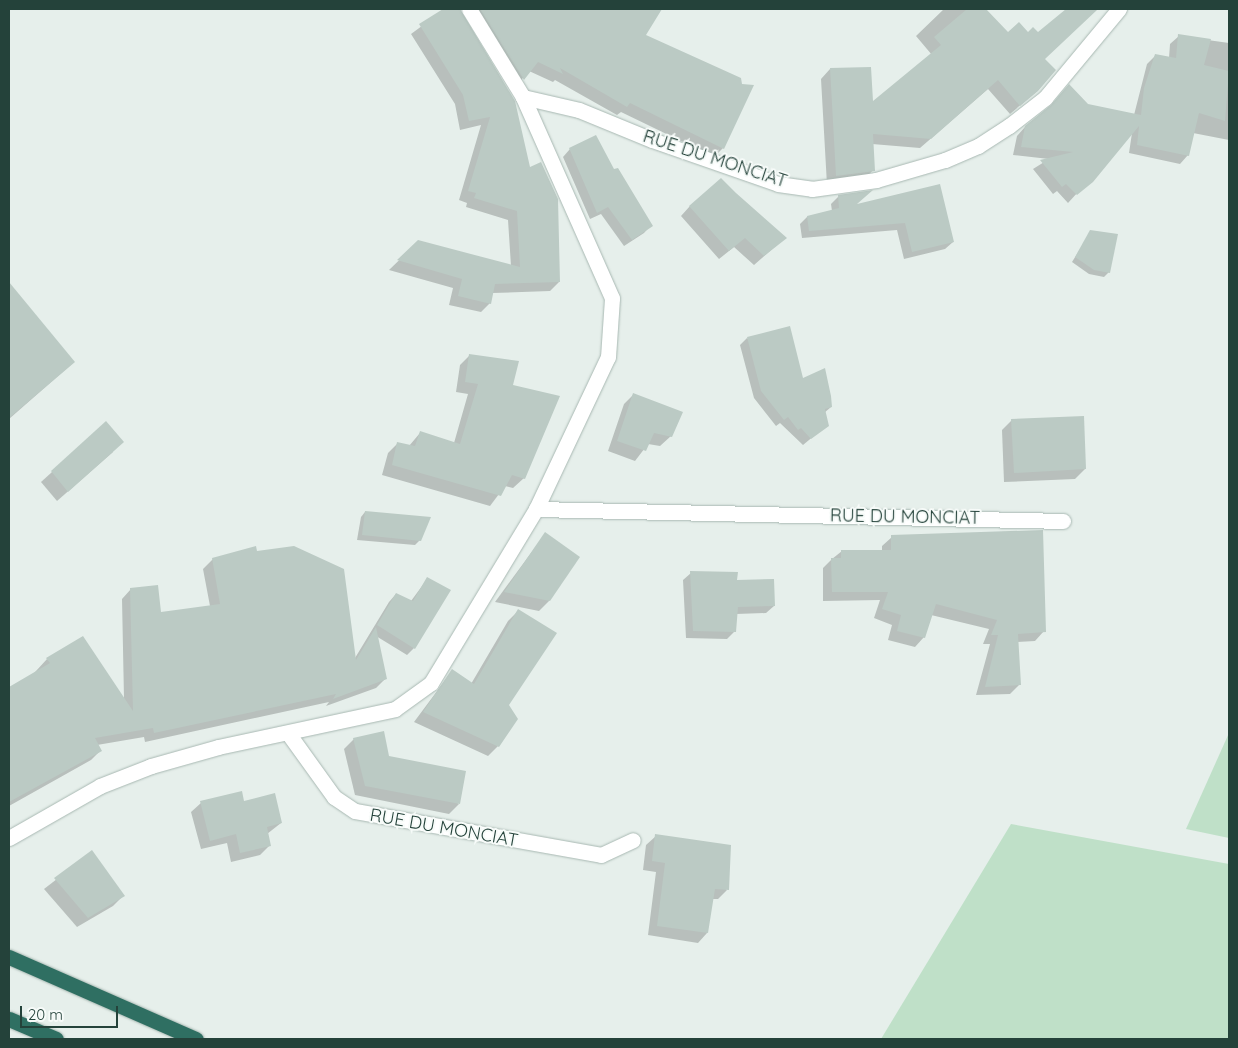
<!DOCTYPE html>
<style>
body{margin:0}
#map{position:relative;width:1238px;height:1048px;overflow:hidden;background:#e6efeb;font-family:Quicksand,sans-serif}
div>[style]{position:absolute}
.green>*{inset:0;background:#bfe0c8}
.shadow>*{inset:0;background:#0003}
.building>*{inset:0;background:#bbcac4}
.roads{filter:drop-shadow(0 0 1px #a8b8b2) drop-shadow(0 0 1px #a8b8b2)}
.street>*{height:15px;margin:-7.5px;padding:0 7.5px;transform-origin:7.5px;border-radius:7.5px;background:#fff}
.highway>*{height:15px;margin:-7.5px;padding:0 7.5px;transform-origin:7.5px;border-radius:7.5px;background:#2f6f62}
span{translate:-50% -50%;white-space:nowrap;text-align:center;line-height:1.15;-webkit-text-stroke:4px #f7fbf9;paint-order:stroke}
.street-label{font-size:18px;color:#24423a}
.frame{position:absolute;inset:0;border:10px solid #24423a;pointer-events:none}
.scale{position:absolute;left:20px;top:1006px;width:98px;height:22px;box-sizing:border-box;border:2px solid #24423a;border-top:0;padding-left:6px;font-size:15px;line-height:18px;white-space:nowrap;color:#24423a;-webkit-text-stroke:4px #f7fbf9;paint-order:stroke}
</style>
<div id="map">
<div class="green">
<i style="clip-path:polygon(1229px 733px,1229px 838px,1186px 829px)"></i>
<i style="clip-path:polygon(1011px 824px,1229px 864px,1229px 1039px,881px 1039px)"></i>
</div>
<div class="shadow">
<i style="clip-path:polygon(445px 9px,558px 9px,561px 20px,569px 9px,660px 9px,644px 35px,723px 148px,714px 157px,621px 112px,617px 115px,555px 80px,553px 82px,529px 71px,514px 88px,468px 13px,461px 9px,460px 14px,529px 169px,559px 282px,550px 291px,492px 293px,490px 303px,481px 312px,449px 305px,453px 288px,389px 270px,418px 242px,511px 266px,508px 220px,466px 207px,467px 203px,459px 200px,481px 125px,460px 130px,455px 104px,411px 34px)"></i>
<i style="clip-path:polygon(944px 9px,984px 9px,1008px 34px,1038px 34px,1068px 9px,1095px 10px,1044px 59px,1038px 90px,1010px 114px,988px 89px,920px 148px,872px 144px,873px 170px,864px 180px,827px 185px,821px 79px,830px 69px,871px 104px,932px 55px,916px 36px)"></i>
<i style="clip-path:polygon(1179px 36px,1229px 43px,1229px 140px,1193px 133px,1188px 155px,1180px 164px,1129px 153px,1132px 133px,1068px 203px,1057px 191px,1053px 194px,1033px 169px,1049px 159px,1013px 155px,1017px 136px,1025px 127px,1087px 105px,1134px 115px,1147px 64px,1156px 55px,1169px 58px,1170px 44px)"></i>
<i style="clip-path:polygon(570px 149px,613px 171px,651px 225px,644px 233px,624px 246px,601px 214px,590px 219px,563px 157px)"></i>
<i style="clip-path:polygon(939px 185px,953px 242px,945px 249px,904px 259px,897px 230px,802px 238px,800px 224px,807px 217px,832px 211px,831px 204px,839px 196px,854px 206px)"></i>
<i style="clip-path:polygon(690px 206px,785px 238px,754px 265px,734px 247px,719px 259px,681px 216px)"></i>
<i style="clip-path:polygon(1091px 232px,1109px 272px,1104px 277px,1089px 274px,1072px 262px)"></i>
<i style="clip-path:polygon(9px 284px,74px 362px,9px 419px)"></i>
<i style="clip-path:polygon(747px 338px,803px 380px,831px 407px,824px 413px,827px 425px,803px 445px,780px 423px,776px 426px,754px 398px,740px 345px)"></i>
<i style="clip-path:polygon(470px 355px,512px 386px,524px 478px,513px 488px,505px 486px,490px 506px,382px 475px,388px 453px,398px 443px,409px 446px,420px 433px,454px 443px,468px 394px,456px 392px,460px 365px)"></i>
<i style="clip-path:polygon(634px 394px,671px 436px,660px 446px,648px 444px,635px 461px,608px 451px,624px 404px)"></i>
<i style="clip-path:polygon(1012px 420px,1085px 469px,1075px 479px,1004px 482px,1002px 430px)"></i>
<i style="clip-path:polygon(106px 423px,113px 452px,57px 501px,41px 482px)"></i>
<i style="clip-path:polygon(365px 512px,420px 540px,415px 545px,357px 540px,361px 517px)"></i>
<i style="clip-path:polygon(545px 534px,549px 601px,539px 611px,495px 602px)"></i>
<i style="clip-path:polygon(892px 537px,1044px 631px,1035px 641px,1017px 642px,1019px 685px,1010px 694px,976px 695px,990px 644px,983px 644px,989px 629px,931px 615px,924px 637px,915px 647px,888px 640px,892px 625px,874px 618px,880px 600px,823px 601px,823px 568px,832px 559px,842px 551px,882px 551px,882px 546px)"></i>
<i style="clip-path:polygon(255px 553px,355px 658px,389px 602px,396px 594px,411px 601px,428px 578px,414px 648px,407px 655px,376px 636px,386px 678px,376px 688px,326px 706px,329px 702px,145px 742px,144px 737px,97px 745px,100px 751px,91px 760px,9px 806px,9px 693px,25px 683px,47px 659px,124px 699px,122px 599px,131px 589px,160px 614px,210px 606px,203px 569px,213px 559px)"></i>
<i style="clip-path:polygon(691px 573px,774px 606px,766px 613px,736px 614px,735px 631px,727px 639px,686px 638px,683px 580px)"></i>
<i style="clip-path:polygon(518px 611px,507px 705px,498px 746px,488px 756px,414px 722px,452px 671px,471px 684px,508px 621px)"></i>
<i style="clip-path:polygon(354px 739px,388px 757px,459px 804px,449px 814px,355px 795px,344px 749px)"></i>
<i style="clip-path:polygon(243px 802px,281px 823px,267px 834px,270px 845px,260px 855px,231px 862px,227px 843px,201px 849px,191px 812px,201px 803px)"></i>
<i style="clip-path:polygon(656px 836px,727px 890px,718px 899px,712px 899px,707px 933px,698px 943px,648px 935px,656px 872px,643px 870px,646px 845px)"></i>
<i style="clip-path:polygon(92px 852px,123px 896px,113px 906px,77px 927px,44px 889px)"></i>
</div>
<div class="building">
<i style="clip-path:polygon(443px 9px,460px 9px,515px 101px,530px 167px,541px 162px,558px 199px,560px 282px,495px 284px,491px 304px,458px 296px,462px 279px,397px 260px,418px 240px,520px 267px,517px 211px,474px 198px,476px 193px,468px 191px,490px 117px,469px 121px,463px 95px,419px 24px)"></i>
<i style="clip-path:polygon(480px 9px,662px 9px,646px 35px,741px 78px,742px 84px,754px 85px,724px 149px,630px 103px,627px 107px,560px 68px,563px 74px,538px 62px,524px 80px)"></i>
<i style="clip-path:polygon(967px 9px,986px 9px,1008px 32px,1019px 22px,1028px 32px,1033px 27px,1038px 32px,1066px 9px,1097px 10px,1045px 59px,1056px 70px,1038px 91px,1020px 106px,998px 80px,931px 139px,873px 134px,875px 171px,836px 176px,830px 68px,871px 67px,873px 101px,941px 45px,934px 37px)"></i>
<i style="clip-path:polygon(1178px 34px,1211px 39px,1204px 65px,1229px 71px,1225px 121px,1199px 113px,1189px 156px,1137px 145px,1139px 126px,1093px 182px,1077px 195px,1066px 184px,1062px 187px,1040px 160px,1073px 152px,1021px 147px,1025px 126px,1051px 105px,1069px 84px,1088px 104px,1141px 115px,1144px 88px,1155px 54px,1176px 58px)"></i>
<i style="clip-path:polygon(596px 135px,614px 169px,618px 168px,653px 226px,632px 240px,608px 207px,597px 213px,569px 148px)"></i>
<i style="clip-path:polygon(721px 178px,736px 193px,787px 238px,764px 256px,745px 238px,729px 251px,689px 206px)"></i>
<i style="clip-path:polygon(940px 184px,954px 242px,912px 252px,905px 223px,809px 231px,807px 216px,839px 208px,838px 195px,873px 190px,857px 204px)"></i>
<i style="clip-path:polygon(1090px 230px,1118px 234px,1110px 273px,1094px 270px,1075px 257px)"></i>
<i style="clip-path:polygon(9px 282px,75px 362px,9px 418px)"></i>
<i style="clip-path:polygon(790px 326px,803px 378px,825px 368px,831px 396px,832px 407px,825px 409px,829px 426px,811px 439px,801px 428px,798px 430px,788px 417px,784px 420px,761px 391px,747px 337px)"></i>
<i style="clip-path:polygon(469px 354px,519px 361px,513px 385px,560px 396px,525px 479px,512px 475px,501px 496px,392px 465px,397px 442px,415px 446px,420px 431px,460px 444px,478px 384px,465px 382px)"></i>
<i style="clip-path:polygon(633px 393px,683px 412px,672px 437px,654px 433px,646px 451px,617px 441px)"></i>
<i style="clip-path:polygon(1084px 416px,1086px 469px,1014px 473px,1011px 419px)"></i>
<i style="clip-path:polygon(106px 421px,124px 442px,68px 492px,51px 471px)"></i>
<i style="clip-path:polygon(365px 511px,431px 517px,421px 541px,362px 535px)"></i>
<i style="clip-path:polygon(1043px 530px,1046px 632px,1018px 634px,1021px 685px,985px 687px,998px 635px,991px 635px,997px 620px,936px 604px,925px 638px,897px 631px,901px 615px,882px 609px,888px 592px,832px 592px,831px 558px,841px 558px,841px 550px,891px 550px,891px 535px)"></i>
<i style="clip-path:polygon(545px 532px,580px 557px,550px 601px,504px 592px)"></i>
<i style="clip-path:polygon(256px 546px,257px 551px,294px 546px,344px 569px,356px 660px,376px 627px,387px 679px,333px 699px,336px 694px,154px 733px,153px 728px,95px 738px,102px 751px,9px 802px,9px 687px,50px 663px,46px 658px,83px 636px,133px 711px,130px 588px,158px 585px,161px 612px,220px 604px,212px 558px)"></i>
<i style="clip-path:polygon(690px 571px,738px 572px,737px 580px,774px 579px,775px 606px,738px 607px,736px 632px,693px 631px)"></i>
<i style="clip-path:polygon(427px 577px,451px 590px,415px 649px,377px 625px,396px 593px,413px 601px)"></i>
<i style="clip-path:polygon(518px 609px,557px 633px,509px 705px,518px 719px,499px 747px,423px 712px,452px 669px,474px 684px)"></i>
<i style="clip-path:polygon(384px 731px,389px 756px,466px 771px,460px 804px,365px 786px,353px 738px)"></i>
<i style="clip-path:polygon(242px 791px,244px 801px,275px 793px,282px 823px,267px 827px,271px 846px,240px 853px,236px 834px,210px 841px,200px 801px)"></i>
<i style="clip-path:polygon(655px 834px,731px 845px,729px 890px,715px 889px,708px 933px,657px 926px,665px 863px,652px 861px)"></i>
<i style="clip-path:polygon(92px 850px,125px 896px,88px 918px,54px 878px)"></i>
</div>
<div class="roads">
<div class="street">
<i style="left:523px;top:97px;width:57px;rotate:13.1deg"></i>
<i style="left:579px;top:110px;width:79px;rotate:22.3deg"></i>
<i style="left:652px;top:140px;width:133px;rotate:19.2deg"></i>
<i style="left:778px;top:184px;width:34px;rotate:8deg"></i>
<i style="left:812px;top:189px;width:65px;rotate:-8deg"></i>
<i style="left:876px;top:180px;width:72px;rotate:-16.2deg"></i>
<i style="left:945px;top:160px;width:36px;rotate:-23deg"></i>
<i style="left:978px;top:146px;width:37px;rotate:-33deg"></i>
<i style="left:1009px;top:126px;width:46px;rotate:-37.9deg"></i>
<i style="left:1045px;top:98px;width:116px;rotate:-50.3deg"></i>
<i style="left:536px;top:509px;width:527px;rotate:1.3deg"></i>
<i style="left:288px;top:733px;width:79px;rotate:54.3deg"></i>
<i style="left:334px;top:797px;width:25px;rotate:34deg"></i>
<i style="left:355px;top:811px;width:250px;rotate:10.1deg"></i>
<i style="left:601px;top:855px;width:35px;rotate:-25deg"></i>
<i style="left:9px;top:838px;width:105px;rotate:-29.7deg"></i>
<i style="left:100px;top:786px;width:55px;rotate:-21.4deg"></i>
<i style="left:151px;top:766px;width:70px;rotate:-15.8deg"></i>
<i style="left:218px;top:747px;width:181px;rotate:-12.1deg"></i>
<i style="left:395px;top:709px;width:44px;rotate:-35.8deg"></i>
<i style="left:431px;top:683px;width:203px;rotate:-58.9deg"></i>
<i style="left:536px;top:509px;width:168px;rotate:-64.7deg"></i>
<i style="left:608px;top:357px;width:59px;rotate:-86.1deg"></i>
<i style="left:612px;top:298px;width:220px;rotate:-113.9deg"></i>
<i style="left:523px;top:97px;width:103px;rotate:-121.5deg"></i>
</div>
<div class="highway">
<i style="left:9px;top:957px;width:204px;rotate:23.7deg"></i>
<i style="left:9px;top:1019px;width:51px;rotate:23.1deg"></i>
</div>
</div>
<div class="street-label">
<span style="left:715px;top:159px;rotate:18deg">RUE DU MONCIAT</span>
<span style="left:905px;top:517px;rotate:1deg">RUE DU MONCIAT</span>
<span style="left:444px;top:828px;rotate:10deg">RUE DU MONCIAT</span>
</div>
<div class="frame"></div>
<div class="scale">20 m</div>
</div>
